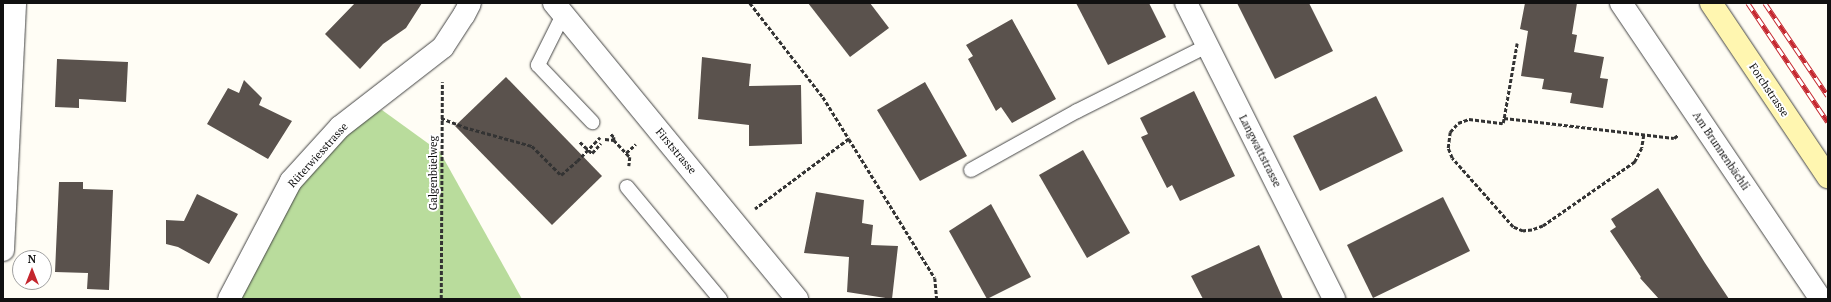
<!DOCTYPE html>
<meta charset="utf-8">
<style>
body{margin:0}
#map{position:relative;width:1831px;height:302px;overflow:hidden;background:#fffdf5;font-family:"PT Serif",serif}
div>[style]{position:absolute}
.forest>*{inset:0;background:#b9dc9c}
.building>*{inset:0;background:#5a524d}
.path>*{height:2.5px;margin-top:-1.25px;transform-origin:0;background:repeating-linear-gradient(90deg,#333 0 4px,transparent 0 6px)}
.roads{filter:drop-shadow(0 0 1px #444) drop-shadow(0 0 1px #444)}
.lane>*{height:14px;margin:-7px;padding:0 7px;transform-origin:7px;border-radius:7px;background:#fff}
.street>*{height:22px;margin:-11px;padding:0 11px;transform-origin:11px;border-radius:11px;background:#fff}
.secondary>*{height:22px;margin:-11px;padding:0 11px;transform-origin:11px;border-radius:11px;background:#fff6b0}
.rail>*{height:4.5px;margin-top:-2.25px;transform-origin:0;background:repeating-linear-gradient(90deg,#fff 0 9px,#c4262e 0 18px);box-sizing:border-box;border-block:1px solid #c4262e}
.path-bridge>*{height:2.5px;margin-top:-1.25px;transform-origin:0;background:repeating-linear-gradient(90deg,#333 0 4px,transparent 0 6px)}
span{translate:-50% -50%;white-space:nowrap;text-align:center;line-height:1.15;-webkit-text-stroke:4px #fff;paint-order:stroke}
.street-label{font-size:11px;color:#111}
.frame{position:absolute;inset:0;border:4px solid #111;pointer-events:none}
.north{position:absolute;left:12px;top:250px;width:40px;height:40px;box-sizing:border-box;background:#fff;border:1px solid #a0a0a0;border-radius:50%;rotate:0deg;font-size:11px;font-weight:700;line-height:16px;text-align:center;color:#111}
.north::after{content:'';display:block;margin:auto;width:14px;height:18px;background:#c4262e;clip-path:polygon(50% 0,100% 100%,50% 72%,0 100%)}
</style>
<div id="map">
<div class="forest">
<i style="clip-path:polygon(382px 110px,440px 152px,522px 299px,229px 299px,291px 181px,340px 127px)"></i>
</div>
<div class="building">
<i style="clip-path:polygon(355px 3px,422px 3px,406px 28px,383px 44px,360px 69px,325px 34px)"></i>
<i style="clip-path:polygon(808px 3px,870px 3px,889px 28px,850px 57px)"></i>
<i style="clip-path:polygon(1076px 3px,1149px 3px,1166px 37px,1108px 65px)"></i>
<i style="clip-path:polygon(1237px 3px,1309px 3px,1333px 51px,1275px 79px)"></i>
<i style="clip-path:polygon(1525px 3px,1577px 3px,1572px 34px,1577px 35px,1574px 52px,1604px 57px,1600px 78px,1608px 79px,1603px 108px,1570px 103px,1572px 93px,1542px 89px,1544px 79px,1521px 76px,1528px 31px,1520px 29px)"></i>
<i style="clip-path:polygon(1012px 19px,1056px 99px,1012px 123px,1001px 107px,996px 111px,968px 59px,973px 56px,966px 45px)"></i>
<i style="clip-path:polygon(702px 57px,751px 64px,749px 86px,801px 85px,802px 144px,749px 146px,749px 125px,698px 119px)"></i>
<i style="clip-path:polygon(57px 59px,128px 62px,126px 102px,79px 99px,79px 108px,55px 107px)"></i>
<i style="clip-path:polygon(506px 77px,602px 176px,552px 225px,455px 126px)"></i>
<i style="clip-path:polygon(244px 80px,262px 98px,259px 105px,292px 121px,268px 159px,207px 124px,228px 88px,239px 93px)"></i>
<i style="clip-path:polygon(925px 82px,967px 156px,920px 181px,877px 110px)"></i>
<i style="clip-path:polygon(1194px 91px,1235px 176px,1180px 201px,1172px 185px,1167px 188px,1141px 137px,1148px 134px,1140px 118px)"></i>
<i style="clip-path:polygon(1376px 96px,1403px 151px,1320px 191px,1293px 136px)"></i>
<i style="clip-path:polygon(1083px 150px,1130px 233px,1087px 258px,1039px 175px)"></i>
<i style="clip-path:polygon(59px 182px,83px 182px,83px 189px,113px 190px,109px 290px,87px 289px,88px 273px,55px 272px)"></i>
<i style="clip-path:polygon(1658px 188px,1705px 263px,1729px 299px,1659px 299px,1640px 278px,1641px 277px,1610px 231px,1616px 227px,1611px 219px)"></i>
<i style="clip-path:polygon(816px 192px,864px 200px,862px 223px,873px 225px,871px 245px,898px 246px,892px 299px,847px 292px,849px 257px,804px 253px)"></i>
<i style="clip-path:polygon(197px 194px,238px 214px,209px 264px,178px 247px,166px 244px,166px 220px,184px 221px)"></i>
<i style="clip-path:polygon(1443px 197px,1470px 251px,1373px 298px,1347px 245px)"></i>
<i style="clip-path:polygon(991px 204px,1031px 277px,987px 299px,949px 231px)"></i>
<i style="clip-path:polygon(1259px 245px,1283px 299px,1203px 299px,1191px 276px)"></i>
</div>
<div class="path">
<i style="left:750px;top:3px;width:119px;rotate:52.2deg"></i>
<i style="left:823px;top:97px;width:49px;rotate:58.2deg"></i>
<i style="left:849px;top:139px;width:117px;rotate:143.3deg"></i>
<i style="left:441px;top:118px;width:25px;rotate:21deg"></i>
<i style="left:464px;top:127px;width:71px;rotate:15.6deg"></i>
<i style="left:532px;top:146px;width:41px;rotate:45deg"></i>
<i style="left:561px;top:175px;width:21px;rotate:-41deg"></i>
<i style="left:1504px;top:118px;width:76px;rotate:-80.2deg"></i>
<i style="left:611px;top:134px;width:4px;rotate:45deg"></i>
<i style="left:614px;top:137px;width:3px;rotate:90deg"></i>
<i style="left:1644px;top:135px;width:13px;rotate:99deg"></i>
<i style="left:1642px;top:148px;width:16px;rotate:117deg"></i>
<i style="left:1635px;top:162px;width:112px;rotate:145.2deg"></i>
<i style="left:1543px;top:226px;width:12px;rotate:160deg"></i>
<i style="left:1532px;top:230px;width:9px;rotate:174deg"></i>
<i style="left:1523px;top:231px;width:11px;rotate:-158deg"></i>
<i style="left:1513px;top:227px;width:92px;rotate:-131.5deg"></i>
<i style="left:1452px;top:158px;width:11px;rotate:-112deg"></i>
<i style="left:1448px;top:148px;width:16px;rotate:-83deg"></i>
<i style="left:1450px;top:132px;width:12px;rotate:-48deg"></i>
<i style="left:1458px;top:123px;width:12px;rotate:-20deg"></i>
<i style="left:1469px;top:119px;width:34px;rotate:7deg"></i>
<i style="left:1503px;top:123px;width:5px;rotate:-79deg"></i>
<i style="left:1504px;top:118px;width:171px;rotate:6.7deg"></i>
<i style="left:1674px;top:138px;width:5px;rotate:-37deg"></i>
<i style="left:605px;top:139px;width:9px;rotate:6deg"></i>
<i style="left:614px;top:140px;width:23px;rotate:47deg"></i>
<i style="left:630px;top:157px;width:9px;rotate:96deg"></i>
<i style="left:849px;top:139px;width:163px;rotate:58.3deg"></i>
<i style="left:935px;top:278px;width:21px;rotate:85deg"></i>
<i style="left:580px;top:142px;width:16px;rotate:43deg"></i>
<i style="left:592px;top:153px;width:13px;rotate:-48deg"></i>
<i style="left:626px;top:153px;width:13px;rotate:-42deg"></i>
<i style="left:441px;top:299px;width:217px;rotate:-89.7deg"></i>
</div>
<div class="roads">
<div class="lane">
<i style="left:563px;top:15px;width:56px;rotate:116.6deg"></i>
<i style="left:538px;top:65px;width:79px;rotate:46.5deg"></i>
<i style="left:971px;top:170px;width:121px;rotate:-29.1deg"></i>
<i style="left:1077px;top:111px;width:145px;rotate:-26.6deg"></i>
<i style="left:627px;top:187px;width:146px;rotate:50.3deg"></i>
</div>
<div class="street">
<i style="left:554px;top:3px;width:383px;rotate:50.6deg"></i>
<i style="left:1186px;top:3px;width:331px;rotate:63.4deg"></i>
<i style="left:1621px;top:3px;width:357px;rotate:56deg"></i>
<i style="left:3px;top:250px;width:247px;rotate:-87.2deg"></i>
<i style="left:229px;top:299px;width:133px;rotate:-62.3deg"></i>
<i style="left:291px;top:181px;width:73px;rotate:-47.8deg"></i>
<i style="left:340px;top:127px;width:130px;rotate:-37.8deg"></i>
<i style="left:443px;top:47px;width:38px;rotate:-57deg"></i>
<i style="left:464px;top:15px;width:13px;rotate:-63deg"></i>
</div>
<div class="secondary">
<i style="left:1711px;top:3px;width:210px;rotate:56.1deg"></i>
</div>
</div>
<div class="rail">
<i style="left:1748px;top:3px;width:143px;rotate:56.1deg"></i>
<i style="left:1765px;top:3px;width:112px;rotate:55.9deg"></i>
</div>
<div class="path-bridge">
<i style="left:577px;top:161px;width:33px;rotate:-46deg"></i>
</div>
<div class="street-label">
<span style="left:1769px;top:90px;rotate:56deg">Forchstrasse</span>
<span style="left:676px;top:151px;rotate:50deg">Firststrasse</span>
<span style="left:1260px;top:151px;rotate:63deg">Langwattstrasse</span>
<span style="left:1721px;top:151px;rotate:56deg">Am Brunnenbächli</span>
<span style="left:318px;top:155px;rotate:-48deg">Rüterwiesstrasse</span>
<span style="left:433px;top:173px;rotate:-90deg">Galgenbüelweg</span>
</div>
<div class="frame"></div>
<div class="north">N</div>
</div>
